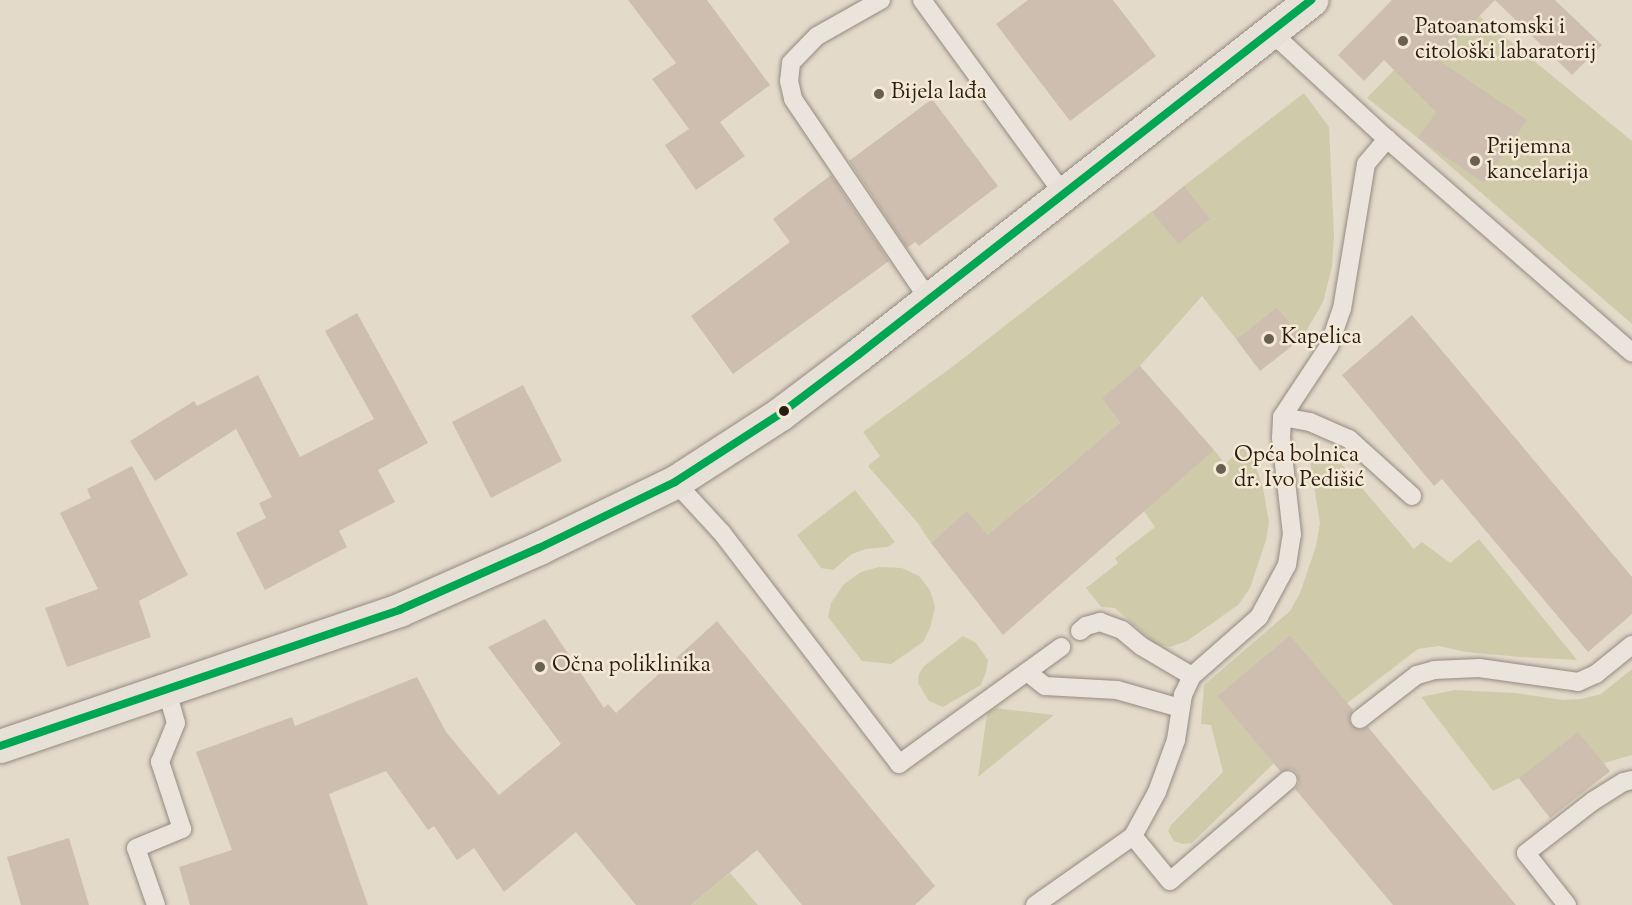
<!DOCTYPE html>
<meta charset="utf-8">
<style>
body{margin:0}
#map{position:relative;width:1632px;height:905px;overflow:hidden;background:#e4daca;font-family:"Sorts Mill Goudy",serif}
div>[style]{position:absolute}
.green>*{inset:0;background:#cfcbaa}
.building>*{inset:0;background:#cebeb0}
.roads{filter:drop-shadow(0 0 2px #938b81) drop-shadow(0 0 2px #938b81)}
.lane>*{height:18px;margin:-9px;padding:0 9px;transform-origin:9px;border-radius:9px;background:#eae4dc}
.primary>*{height:33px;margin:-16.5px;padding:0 16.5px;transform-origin:16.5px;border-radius:16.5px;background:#e6e0d7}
.bus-1>*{height:8px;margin:-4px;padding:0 4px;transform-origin:4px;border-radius:4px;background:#00a651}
.dots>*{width:16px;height:16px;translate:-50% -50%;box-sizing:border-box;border:3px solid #f5e9d5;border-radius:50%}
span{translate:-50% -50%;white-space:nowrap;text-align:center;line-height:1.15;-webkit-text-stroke:5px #f5e9d5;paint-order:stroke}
.poi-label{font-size:22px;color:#271d11}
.left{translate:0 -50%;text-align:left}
</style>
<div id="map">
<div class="green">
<i style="clip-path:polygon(1478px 15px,1632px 141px,1632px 324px,1418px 138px,1367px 98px,1394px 70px)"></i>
<i style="clip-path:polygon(1304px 93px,1329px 127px,1334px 235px,1332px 267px,1323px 302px,1302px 338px,1277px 307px,1236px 339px,1202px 296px,1140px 366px,1103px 398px,1130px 439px,1081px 456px,1026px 502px,1038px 516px,999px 548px,967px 512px,931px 543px,917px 522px,868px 466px,880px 456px,863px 432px,956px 364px,1152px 211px,1178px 244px,1184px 186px)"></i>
<i style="clip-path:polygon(1243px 447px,1255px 464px,1263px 488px,1269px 522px,1266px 540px,1250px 588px,1238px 605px,1187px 641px,1170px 647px,1155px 644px,1115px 608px,1101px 607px,1086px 588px,1118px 563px,1115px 558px,1155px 527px,1142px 508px,1214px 450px,1225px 464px)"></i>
<i style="clip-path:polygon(1326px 451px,1333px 454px,1414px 549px,1422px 542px,1450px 563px,1479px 539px,1577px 660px,1520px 657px,1466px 652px,1439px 646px,1418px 649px,1346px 704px,1290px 635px,1217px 696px,1274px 763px,1192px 843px,1183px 844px,1174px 841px,1168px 831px,1171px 825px,1223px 772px,1211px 725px,1201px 724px,1204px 685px,1290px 611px,1300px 593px,1316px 546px,1320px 523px,1310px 462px,1316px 453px)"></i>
<i style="clip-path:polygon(855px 490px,895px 542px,888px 547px,866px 549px,852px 554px,833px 570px,821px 568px,797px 535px)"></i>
<i style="clip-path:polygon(879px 567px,902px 568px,919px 576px,930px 590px,935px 607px,930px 628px,923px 642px,891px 664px,862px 661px,828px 617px,831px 603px,844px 584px,861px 572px)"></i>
<i style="clip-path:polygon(963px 636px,976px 643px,988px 660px,986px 672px,981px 685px,943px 707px,929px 701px,918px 683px,919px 674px,924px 666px)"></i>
<i style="clip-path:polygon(1632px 669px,1632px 755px,1604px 763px,1609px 772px,1550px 818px,1519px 778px,1493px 791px,1421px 697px,1455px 690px,1516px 693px,1563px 700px,1581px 699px,1601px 694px)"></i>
<i style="clip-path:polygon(995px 708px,1054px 715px,978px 777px,986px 721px,988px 712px)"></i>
<i style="clip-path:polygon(730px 873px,758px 905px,691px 905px)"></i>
</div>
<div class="building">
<i style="clip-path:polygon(628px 0,707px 0,770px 85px,720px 122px,745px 156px,696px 190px,665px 145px,689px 129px,652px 79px,676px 63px)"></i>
<i style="clip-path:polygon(1028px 0,1113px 0,1156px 56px,1070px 121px,996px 24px)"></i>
<i style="clip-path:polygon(1392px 0,1555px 0,1602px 45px,1572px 75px,1495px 0,1437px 59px,1527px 120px,1484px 183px,1418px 138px,1436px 112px,1384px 60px,1364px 81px,1338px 55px)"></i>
<i style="clip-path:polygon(932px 99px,998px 186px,919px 246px,915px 242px,907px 248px,849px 161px)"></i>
<i style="clip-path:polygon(831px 175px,889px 261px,733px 374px,691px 316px,790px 242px,773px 219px)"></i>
<i style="clip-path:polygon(1184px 186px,1210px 219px,1178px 244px,1152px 212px)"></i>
<i style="clip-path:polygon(1277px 307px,1302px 338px,1260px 371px,1236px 339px)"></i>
<i style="clip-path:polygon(357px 313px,428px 443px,378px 470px,395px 502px,339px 531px,347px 547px,265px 590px,236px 533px,266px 518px,259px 503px,272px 497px,236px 429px,155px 481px,130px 441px,194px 401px,197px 406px,258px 375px,300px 457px,374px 419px,325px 331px)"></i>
<i style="clip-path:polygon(1412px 315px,1632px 577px,1632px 614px,1588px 652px,1442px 479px,1434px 486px,1342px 375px)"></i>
<i style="clip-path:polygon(1140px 366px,1214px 450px,1003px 635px,931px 543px,967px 511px,988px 535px,1120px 423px,1102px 398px)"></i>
<i style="clip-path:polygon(523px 385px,562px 461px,491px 498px,452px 422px)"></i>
<i style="clip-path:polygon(132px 466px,188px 575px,139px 601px,151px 637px,67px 667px,45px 608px,98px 589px,60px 513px,91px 498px,87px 489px)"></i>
<i style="clip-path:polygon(545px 619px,604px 708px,608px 704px,616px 713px,717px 621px,935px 886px,915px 905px,802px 905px,757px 850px,691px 905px,636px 905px,576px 832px,504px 892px,474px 848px,457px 860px,434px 826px,428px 830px,386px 771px,329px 794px,368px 905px,190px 905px,179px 867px,232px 850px,196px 752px,292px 717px,295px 726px,417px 677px,446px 732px,499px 795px,561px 744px,488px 647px)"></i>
<i style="clip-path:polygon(1290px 635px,1353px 710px,1349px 720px,1352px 726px,1361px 730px,1368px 727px,1516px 905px,1393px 905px,1295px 789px,1299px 783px,1297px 773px,1291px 769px,1281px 772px,1217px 696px)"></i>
<i style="clip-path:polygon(1578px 732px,1610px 771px,1550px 818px,1519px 778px)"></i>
<i style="clip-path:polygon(69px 838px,89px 905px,21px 905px,7px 857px)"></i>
</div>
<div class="roads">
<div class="lane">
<i style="left:881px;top:0;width:73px;rotate:150.6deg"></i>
<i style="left:817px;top:36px;width:37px;rotate:134deg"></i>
<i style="left:791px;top:63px;width:18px;rotate:96deg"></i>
<i style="left:789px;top:81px;width:18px;rotate:77deg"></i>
<i style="left:793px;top:99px;width:244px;rotate:55.9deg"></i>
<i style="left:922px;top:0;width:241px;rotate:53.9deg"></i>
<i style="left:1272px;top:33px;width:156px;rotate:42.7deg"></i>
<i style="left:1387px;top:139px;width:325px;rotate:41.1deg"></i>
<i style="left:1282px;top:417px;width:28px;rotate:10deg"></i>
<i style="left:1310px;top:422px;width:43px;rotate:23.6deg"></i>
<i style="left:1349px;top:439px;width:85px;rotate:42.1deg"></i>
<i style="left:675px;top:482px;width:69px;rotate:47.3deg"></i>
<i style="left:722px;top:533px;width:291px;rotate:52.5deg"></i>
<i style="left:899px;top:764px;width:200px;rotate:-35.8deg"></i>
<i style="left:1080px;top:631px;width:8px;rotate:-40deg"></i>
<i style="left:1086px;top:626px;width:15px;rotate:-16deg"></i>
<i style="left:1100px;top:622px;width:23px;rotate:20deg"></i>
<i style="left:1122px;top:630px;width:25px;rotate:40deg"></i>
<i style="left:1141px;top:646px;width:59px;rotate:30.5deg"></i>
<i style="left:1027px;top:672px;width:23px;rotate:38deg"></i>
<i style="left:1045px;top:686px;width:72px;rotate:3.2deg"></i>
<i style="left:1117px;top:690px;width:66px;rotate:15.9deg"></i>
<i style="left:1360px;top:719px;width:72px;rotate:-37.7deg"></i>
<i style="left:1417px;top:675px;width:18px;rotate:-16deg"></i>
<i style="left:1434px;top:670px;width:45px;rotate:-2.5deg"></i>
<i style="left:1479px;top:668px;width:100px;rotate:8deg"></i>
<i style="left:1578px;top:682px;width:20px;rotate:-24deg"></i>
<i style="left:1596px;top:674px;width:46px;rotate:-38.9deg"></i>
<i style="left:1133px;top:836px;width:58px;rotate:50.6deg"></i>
<i style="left:1170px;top:881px;width:155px;rotate:-40.6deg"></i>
<i style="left:156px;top:905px;width:60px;rotate:-109.3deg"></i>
<i style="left:136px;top:848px;width:50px;rotate:-22.4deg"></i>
<i style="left:182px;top:829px;width:71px;rotate:-108.2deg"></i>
<i style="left:160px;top:762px;width:42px;rotate:-67.7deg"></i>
<i style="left:176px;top:723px;width:33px;rotate:-106deg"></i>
<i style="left:1035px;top:905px;width:120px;rotate:-35.1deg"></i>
<i style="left:1133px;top:836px;width:50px;rotate:-61.4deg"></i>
<i style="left:1157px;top:792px;width:55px;rotate:-69.9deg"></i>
<i style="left:1176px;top:740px;width:46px;rotate:-81.2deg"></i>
<i style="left:1183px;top:695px;width:21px;rotate:-65deg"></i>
<i style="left:1192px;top:676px;width:89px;rotate:-41.4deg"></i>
<i style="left:1259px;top:617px;width:59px;rotate:-61.7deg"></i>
<i style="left:1287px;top:565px;width:31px;rotate:-81deg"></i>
<i style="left:1292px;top:534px;width:97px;rotate:-96.5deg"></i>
<i style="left:1281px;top:438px;width:21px;rotate:-87deg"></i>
<i style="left:1282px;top:417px;width:85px;rotate:-56.5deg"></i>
<i style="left:1329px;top:346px;width:39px;rotate:-71deg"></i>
<i style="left:1342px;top:309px;width:147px;rotate:-80.6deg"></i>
<i style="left:1366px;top:164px;width:33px;rotate:-50deg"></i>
<i style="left:1567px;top:905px;width:66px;rotate:-128.3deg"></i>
<i style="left:1526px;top:853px;width:85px;rotate:-37.8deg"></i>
<i style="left:1593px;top:801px;width:36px;rotate:-32deg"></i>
<i style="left:1624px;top:782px;width:8px;rotate:-14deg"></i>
</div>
<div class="primary">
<i style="left:0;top:746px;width:422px;rotate:-18.8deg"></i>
<i style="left:399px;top:610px;width:153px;rotate:-23.9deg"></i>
<i style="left:539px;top:548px;width:151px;rotate:-25.9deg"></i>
<i style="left:675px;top:482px;width:125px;rotate:-32.9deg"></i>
<i style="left:780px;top:414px;width:98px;rotate:-37.1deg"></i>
<i style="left:858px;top:355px;width:576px;rotate:-38.08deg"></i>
</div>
</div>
<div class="bus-1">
<i style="left:0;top:746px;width:422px;rotate:-18.8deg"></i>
<i style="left:399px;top:610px;width:153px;rotate:-23.9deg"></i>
<i style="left:539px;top:548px;width:151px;rotate:-25.9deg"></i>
<i style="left:675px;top:482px;width:125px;rotate:-32.9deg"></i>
<i style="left:780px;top:414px;width:98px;rotate:-37.1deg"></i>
<i style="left:858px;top:355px;width:576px;rotate:-38.08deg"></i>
</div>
<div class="dots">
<i style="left:1403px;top:41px;background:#695f52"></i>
<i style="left:879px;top:94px;background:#695f52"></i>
<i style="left:1475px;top:161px;background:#695f52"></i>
<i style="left:1269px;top:339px;background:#695f52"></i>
<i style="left:784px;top:411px;background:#271d11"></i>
<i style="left:1221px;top:469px;background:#695f52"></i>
<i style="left:540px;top:667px;background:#695f52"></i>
</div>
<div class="poi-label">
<span class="left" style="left:1415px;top:41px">Patoanatomski i<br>citološki labaratorij</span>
<span class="left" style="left:891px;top:94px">Bijela lađa</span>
<span class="left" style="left:1487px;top:161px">Prijemna<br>kancelarija</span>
<span class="left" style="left:1281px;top:339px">Kapelica</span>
<span class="left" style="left:1234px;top:469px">Opća bolnica<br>dr. Ivo Pedišić</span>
<span class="left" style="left:552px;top:667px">Očna poliklinika</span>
</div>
</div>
